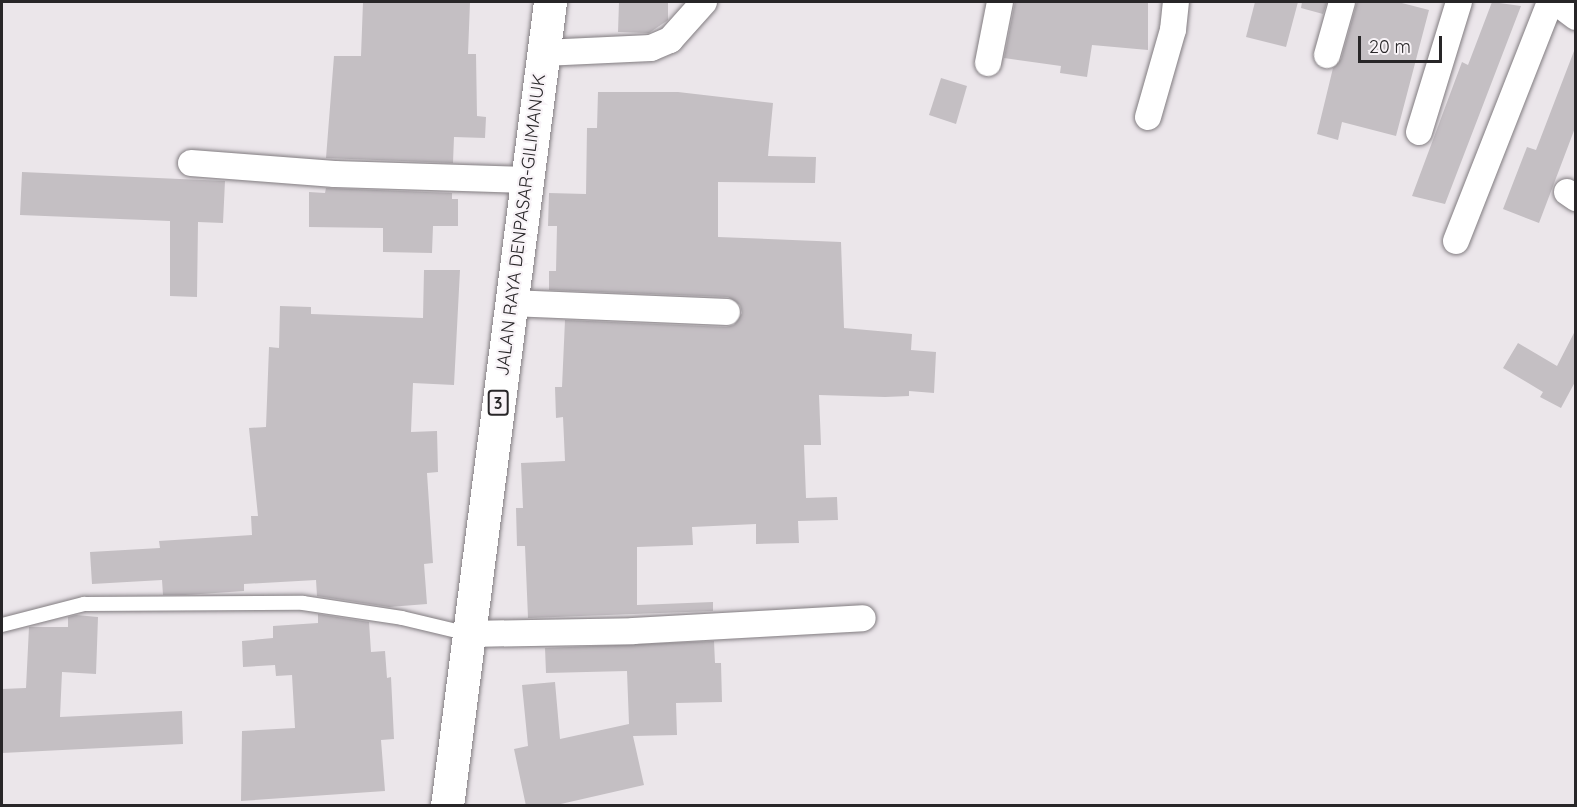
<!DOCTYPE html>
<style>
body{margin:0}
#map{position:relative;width:1577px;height:807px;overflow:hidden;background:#ebe6ea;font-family:Quicksand,sans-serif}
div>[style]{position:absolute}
.building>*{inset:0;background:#c4bfc3}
.roads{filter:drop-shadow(0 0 2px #817c80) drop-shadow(0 0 2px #817c80)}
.lane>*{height:14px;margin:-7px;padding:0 7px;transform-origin:7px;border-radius:7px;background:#fff}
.street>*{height:26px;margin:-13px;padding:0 13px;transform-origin:13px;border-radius:13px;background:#fff}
.highway>*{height:33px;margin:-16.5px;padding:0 16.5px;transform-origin:16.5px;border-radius:16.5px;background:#fff}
span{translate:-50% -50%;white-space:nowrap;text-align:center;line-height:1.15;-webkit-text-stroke:4.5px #f8f3f7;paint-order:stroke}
.shield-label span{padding:2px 4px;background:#f8f3f7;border:2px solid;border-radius:4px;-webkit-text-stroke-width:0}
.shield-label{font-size:16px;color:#282628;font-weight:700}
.street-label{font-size:18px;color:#282628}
.frame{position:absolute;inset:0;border:3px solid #282628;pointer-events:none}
.scale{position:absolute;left:1358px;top:36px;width:84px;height:27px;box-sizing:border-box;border:3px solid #282628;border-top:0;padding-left:8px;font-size:18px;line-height:21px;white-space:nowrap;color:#282628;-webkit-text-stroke:4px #f8f3f7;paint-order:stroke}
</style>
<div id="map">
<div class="building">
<i style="clip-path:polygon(363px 2px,470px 2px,468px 54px,476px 54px,477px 116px,486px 117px,485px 138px,454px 137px,453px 163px,326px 158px,334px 56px,361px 56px)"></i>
<i style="clip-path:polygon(619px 2px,668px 2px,668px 20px,649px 33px,618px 32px)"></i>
<i style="clip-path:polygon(1015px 2px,1148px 2px,1148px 50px,1092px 45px,1087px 77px,1060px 73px,1061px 66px,1004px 58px)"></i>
<i style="clip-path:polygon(1255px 2px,1298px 2px,1286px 47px,1246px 37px)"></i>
<i style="clip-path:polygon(1302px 2px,1327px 2px,1323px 14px,1301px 8px)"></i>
<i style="clip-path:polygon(1357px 2px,1398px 2px,1429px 10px,1396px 136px,1342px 122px,1338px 140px,1317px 134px,1333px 68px,1341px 59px)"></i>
<i style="clip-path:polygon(1492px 2px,1521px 6px,1445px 204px,1412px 196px,1462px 62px,1468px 65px)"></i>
<i style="clip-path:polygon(1574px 51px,1575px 128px,1539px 223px,1503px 209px,1527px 147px,1536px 150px)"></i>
<i style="clip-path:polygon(941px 78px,967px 86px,956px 124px,929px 115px)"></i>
<i style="clip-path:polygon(598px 92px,678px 92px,773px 103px,768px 156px,816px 157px,815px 183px,718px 182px,718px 237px,841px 242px,844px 328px,912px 334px,911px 350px,936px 352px,934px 393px,909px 391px,909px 396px,885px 397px,819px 395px,821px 445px,804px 445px,806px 498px,837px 497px,838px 520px,798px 521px,799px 543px,756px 544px,756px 524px,692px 527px,693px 545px,637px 547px,637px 605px,713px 602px,713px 611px,528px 618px,525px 546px,517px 546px,516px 508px,523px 508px,521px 463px,565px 461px,563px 417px,556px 418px,555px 387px,562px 387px,565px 320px,726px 327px,734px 325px,742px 313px,740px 305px,728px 297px,549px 290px,549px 271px,556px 271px,557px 226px,548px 226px,549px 193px,586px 194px,587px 128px,597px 128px)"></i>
<i style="clip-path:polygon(22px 172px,225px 181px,223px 223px,198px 222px,197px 297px,170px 296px,170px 221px,20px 215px)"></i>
<i style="clip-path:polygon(326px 188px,452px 193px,452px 199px,458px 199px,458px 226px,433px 226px,432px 253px,383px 252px,383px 228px,309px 227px,309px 192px,325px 193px)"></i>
<i style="clip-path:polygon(424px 270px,460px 270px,454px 385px,413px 383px,411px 432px,437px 431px,438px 472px,427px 473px,433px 563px,424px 564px,427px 604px,389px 607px,317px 596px,316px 580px,244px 584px,244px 591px,186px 595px,163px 595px,162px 580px,92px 584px,90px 552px,160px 548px,159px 541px,252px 535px,251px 516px,258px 516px,249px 428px,266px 427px,269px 347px,279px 348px,280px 306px,311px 307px,311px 314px,423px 318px)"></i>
<i style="clip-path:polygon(1575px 331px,1575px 382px,1561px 408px,1540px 397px,1543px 392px,1503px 368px,1518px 343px,1557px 366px)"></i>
<i style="clip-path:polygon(318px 614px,369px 622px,371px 652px,385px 651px,387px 678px,391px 677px,394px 739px,381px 740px,385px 791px,241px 801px,242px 731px,295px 728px,292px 675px,276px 676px,275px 665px,243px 667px,242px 641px,273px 638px,273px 626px,318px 623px)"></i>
<i style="clip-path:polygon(76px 615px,98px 617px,96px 674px,62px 672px,60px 717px,182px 711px,183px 744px,2px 753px,2px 689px,26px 688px,29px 627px,68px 627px,68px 617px)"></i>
<i style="clip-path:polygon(714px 641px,715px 663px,721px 663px,722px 702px,676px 703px,677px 735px,633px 736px,644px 785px,552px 806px,526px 806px,514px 749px,528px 746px,522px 685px,555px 682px,560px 739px,629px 724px,627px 671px,546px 673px,545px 648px)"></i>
</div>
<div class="roads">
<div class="lane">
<i style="left:2px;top:625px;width:85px;rotate:-14.4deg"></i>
<i style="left:84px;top:604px;width:219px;rotate:-0.3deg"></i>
<i style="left:303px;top:603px;width:100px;rotate:8.6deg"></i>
<i style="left:402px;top:618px;width:69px;rotate:13.4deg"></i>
</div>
<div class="street">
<i style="left:1556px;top:2px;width:25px;rotate:37deg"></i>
<i style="left:543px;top:53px;width:108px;rotate:-2.7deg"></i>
<i style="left:651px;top:48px;width:21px;rotate:-23deg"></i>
<i style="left:670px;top:40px;width:51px;rotate:-48.2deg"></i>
<i style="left:1327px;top:55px;width:55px;rotate:-74.2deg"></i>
<i style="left:988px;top:63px;width:62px;rotate:-78.9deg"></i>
<i style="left:1148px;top:117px;width:91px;rotate:-74deg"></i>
<i style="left:1173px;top:30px;width:28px;rotate:-84deg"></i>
<i style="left:1419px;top:132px;width:136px;rotate:-72.9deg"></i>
<i style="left:191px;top:163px;width:144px;rotate:4.4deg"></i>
<i style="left:335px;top:174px;width:192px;rotate:1.8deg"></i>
<i style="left:1567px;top:192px;width:11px;rotate:34deg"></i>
<i style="left:1456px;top:241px;width:257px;rotate:-68.5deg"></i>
<i style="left:511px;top:303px;width:216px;rotate:2.4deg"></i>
<i style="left:469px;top:634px;width:164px;rotate:-1deg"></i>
<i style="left:633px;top:631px;width:230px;rotate:-3.2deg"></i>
</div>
<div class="highway">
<i style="left:447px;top:806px;width:811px;rotate:-82.7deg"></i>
</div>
</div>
<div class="shield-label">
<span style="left:498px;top:403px">3</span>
</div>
<div class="street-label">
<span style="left:521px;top:225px;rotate:-83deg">JALAN RAYA DENPASAR-GILIMANUK</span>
</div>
<div class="frame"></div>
<div class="scale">20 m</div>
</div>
